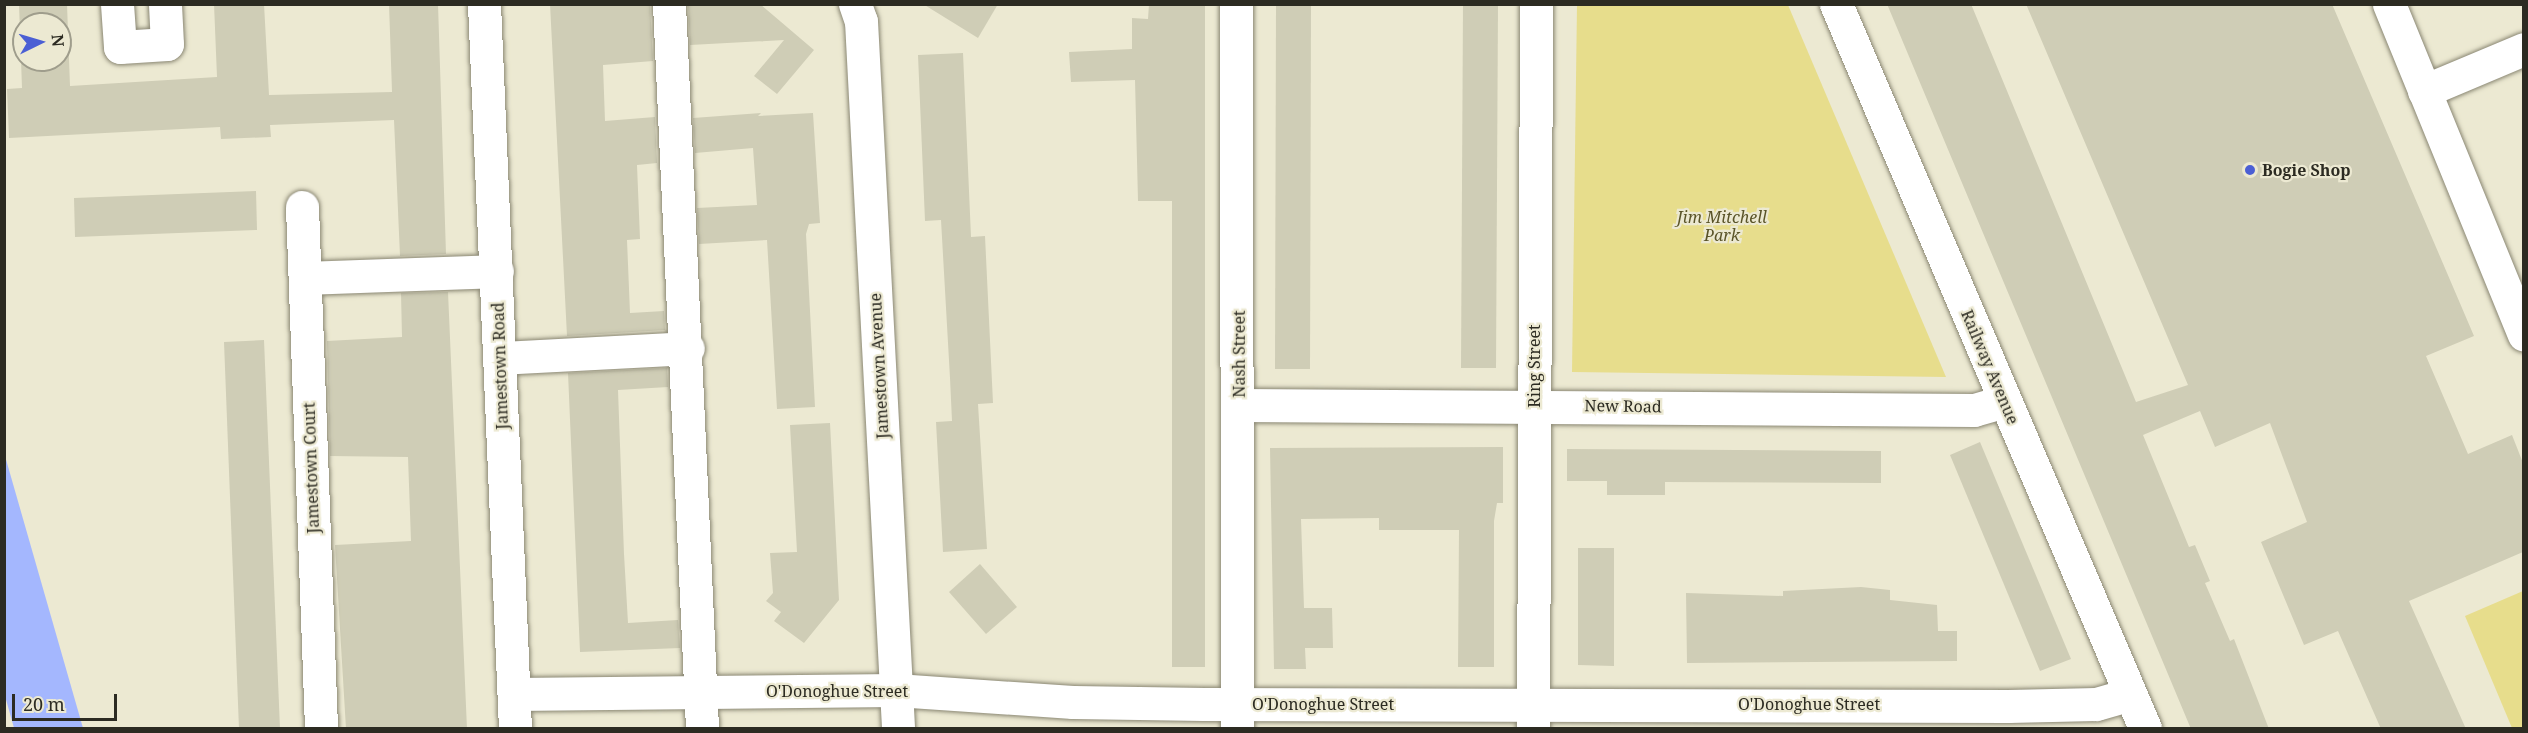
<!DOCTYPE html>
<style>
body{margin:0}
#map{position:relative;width:2528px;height:733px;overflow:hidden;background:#ece9d2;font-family:"Noto Serif",serif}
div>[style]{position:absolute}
.green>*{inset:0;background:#e7dd8c}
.water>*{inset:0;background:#a4b7fe}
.building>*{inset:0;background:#cfcdb6}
.roads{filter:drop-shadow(0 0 2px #8a8773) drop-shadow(0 0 2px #8a8773)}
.minor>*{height:33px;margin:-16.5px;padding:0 16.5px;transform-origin:16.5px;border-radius:16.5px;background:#fff}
.dots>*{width:16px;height:16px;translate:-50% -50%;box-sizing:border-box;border:3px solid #ece9d2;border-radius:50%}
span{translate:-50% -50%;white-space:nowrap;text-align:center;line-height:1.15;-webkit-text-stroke:4.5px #ece9d2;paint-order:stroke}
.poi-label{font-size:16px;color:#2c2b22;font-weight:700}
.left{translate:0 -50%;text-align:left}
.park-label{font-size:16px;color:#5a5428;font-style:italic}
.street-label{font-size:16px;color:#2c2b22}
.frame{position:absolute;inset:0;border:6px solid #2c2b22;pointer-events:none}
.north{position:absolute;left:12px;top:12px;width:60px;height:60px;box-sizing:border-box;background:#ece9d2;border:2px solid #9f9d8c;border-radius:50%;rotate:85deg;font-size:16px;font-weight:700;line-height:24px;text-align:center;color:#2c2b22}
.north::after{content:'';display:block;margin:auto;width:21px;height:27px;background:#4b5fd4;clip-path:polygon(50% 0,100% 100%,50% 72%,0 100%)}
.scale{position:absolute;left:12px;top:694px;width:105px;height:27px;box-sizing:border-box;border:3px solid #2c2b22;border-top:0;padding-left:8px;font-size:18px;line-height:21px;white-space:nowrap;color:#2c2b22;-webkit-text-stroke:4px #ece9d2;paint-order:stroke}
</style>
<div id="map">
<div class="green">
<i style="clip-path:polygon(1577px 5px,1788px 5px,1946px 377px,1572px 372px)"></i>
<i style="clip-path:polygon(2523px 591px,2523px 728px,2512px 728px,2465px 616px)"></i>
</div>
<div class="water">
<i style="clip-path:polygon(4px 456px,5px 456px,83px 728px,14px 728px,5px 696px)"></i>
</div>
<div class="building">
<i style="clip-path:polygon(evenodd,19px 4px,67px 4px,70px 86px,217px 77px,214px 4px,264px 4px,269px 95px,392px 92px,389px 4px,438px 4px,446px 254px,400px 256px,394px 120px,270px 125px,271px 137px,221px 139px,220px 127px,9px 138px,7px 89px,22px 88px,19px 4px,24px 24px,60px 24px,60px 60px,24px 60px,24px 24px)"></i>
<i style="clip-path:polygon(550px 4px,650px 4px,653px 61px,603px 65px,605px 121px,655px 117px,657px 163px,637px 165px,640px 239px,627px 240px,630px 313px,664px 311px,665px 330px,567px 336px)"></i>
<i style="clip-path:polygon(688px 4px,760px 4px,814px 50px,777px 94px,754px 76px,784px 40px,690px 45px)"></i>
<i style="clip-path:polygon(923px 4px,998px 4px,978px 38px)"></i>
<i style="clip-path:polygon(1149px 4px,1205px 4px,1205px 667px,1172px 667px,1172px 201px,1138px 201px,1135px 80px,1071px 82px,1069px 52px,1132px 49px,1132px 18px,1148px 19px)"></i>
<i style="clip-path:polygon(1276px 4px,1311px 4px,1310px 369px,1275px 369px)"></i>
<i style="clip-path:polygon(1463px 4px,1498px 4px,1496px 368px,1461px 368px)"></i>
<i style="clip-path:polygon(1887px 4px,1971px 4px,2136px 402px,2188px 385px,2026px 4px,2332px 4px,2474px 336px,2426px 356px,2468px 454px,2512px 435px,2523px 463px,2523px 552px,2409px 601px,2466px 729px,2381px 729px,2338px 631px,2304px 645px,2261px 542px,2307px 522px,2270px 423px,2215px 447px,2200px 411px,2143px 435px,2189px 547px,2195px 545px,2210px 581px,2205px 583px,2230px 641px,2234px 639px,2269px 729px,2191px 729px)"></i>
<i style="clip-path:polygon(963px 53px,971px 237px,985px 236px,993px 403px,978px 404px,987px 549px,943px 552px,936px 422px,952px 421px,950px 378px,941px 220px,925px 221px,918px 55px)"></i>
<i style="clip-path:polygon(761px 113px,758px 116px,813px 113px,820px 223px,809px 224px,806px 234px,815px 407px,777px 409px,767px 240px,699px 244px,697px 208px,757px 205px,753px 148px,695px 153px,693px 118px)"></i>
<i style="clip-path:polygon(256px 191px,257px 230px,75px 237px,74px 198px)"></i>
<i style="clip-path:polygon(448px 292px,467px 729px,346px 729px,335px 545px,411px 541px,408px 457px,330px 456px,327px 341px,402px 337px,401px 293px)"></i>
<i style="clip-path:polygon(264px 340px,280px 729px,239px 729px,224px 342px)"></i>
<i style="clip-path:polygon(667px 368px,668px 387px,618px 390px,624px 554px,628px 623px,678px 620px,680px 648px,580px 652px,568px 373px)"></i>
<i style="clip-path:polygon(830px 423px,839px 600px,804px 643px,774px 621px,781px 612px,766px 601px,773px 593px,770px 553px,797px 552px,790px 425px)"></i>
<i style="clip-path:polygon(1980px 442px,2071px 659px,2040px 671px,1950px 455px)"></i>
<i style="clip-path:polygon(1503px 447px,1503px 503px,1497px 503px,1494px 521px,1494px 667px,1458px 667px,1459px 530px,1379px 530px,1379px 518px,1301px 519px,1304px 608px,1332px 608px,1333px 648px,1305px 648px,1306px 669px,1274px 669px,1270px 448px)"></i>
<i style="clip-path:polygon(1567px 449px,1881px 451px,1881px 483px,1665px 482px,1665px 495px,1607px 495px,1607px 481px,1567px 481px)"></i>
<i style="clip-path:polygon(1578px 548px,1614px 548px,1614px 666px,1578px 665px)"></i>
<i style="clip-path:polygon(980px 564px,1017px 607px,986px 634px,949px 592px)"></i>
<i style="clip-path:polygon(1861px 587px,1890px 590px,1890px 600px,1937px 605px,1938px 631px,1957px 631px,1957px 661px,1687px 663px,1686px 593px,1783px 596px,1783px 591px)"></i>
</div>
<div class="roads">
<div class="minor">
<i style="left:117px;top:4px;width:43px;rotate:86deg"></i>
<i style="left:120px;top:47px;width:47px;rotate:-3.7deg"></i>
<i style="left:167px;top:44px;width:40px;rotate:-92.9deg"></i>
<i style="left:484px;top:4px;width:725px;rotate:87.55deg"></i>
<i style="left:669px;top:4px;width:725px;rotate:87.39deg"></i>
<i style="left:855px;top:4px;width:18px;rotate:71deg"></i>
<i style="left:861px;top:21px;width:708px;rotate:87deg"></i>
<i style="left:1236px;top:4px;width:724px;rotate:89.92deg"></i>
<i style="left:1836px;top:4px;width:787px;rotate:66.89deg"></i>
<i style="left:2389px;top:4px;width:357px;rotate:67.8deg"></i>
<i style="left:2424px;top:91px;width:108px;rotate:-22.8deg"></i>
<i style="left:302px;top:207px;width:521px;rotate:87.91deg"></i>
<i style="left:306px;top:278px;width:191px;rotate:-2.1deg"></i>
<i style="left:500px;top:358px;width:188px;rotate:-3deg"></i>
<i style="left:1240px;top:405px;width:734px;rotate:0.39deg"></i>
<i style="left:1974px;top:410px;width:32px;rotate:-16deg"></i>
<i style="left:514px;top:694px;width:382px;rotate:-0.6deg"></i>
<i style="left:896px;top:690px;width:177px;rotate:3.9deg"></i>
<i style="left:1073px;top:702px;width:131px;rotate:0.9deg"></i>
<i style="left:1204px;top:704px;width:804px;rotate:0.14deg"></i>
<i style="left:2008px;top:706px;width:88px;rotate:-1.3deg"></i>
<i style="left:2096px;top:704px;width:35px;rotate:-16deg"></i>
<i style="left:1533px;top:728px;width:724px;rotate:-89.76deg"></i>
</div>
</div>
<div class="dots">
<i style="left:2250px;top:170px;background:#4b5fd4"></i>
</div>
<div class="poi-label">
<span class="left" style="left:2262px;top:170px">Bogie Shop</span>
</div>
<div class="park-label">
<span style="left:1722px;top:226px">Jim Mitchell<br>Park</span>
</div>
<div class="street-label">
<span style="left:1239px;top:354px;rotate:-90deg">Nash Street</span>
<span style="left:500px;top:366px;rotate:-92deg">Jamestown Road</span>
<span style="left:879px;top:366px;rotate:-93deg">Jamestown Avenue</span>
<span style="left:1534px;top:366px;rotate:-90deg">Ring Street</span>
<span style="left:1990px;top:367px;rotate:67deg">Railway Avenue</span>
<span style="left:1623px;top:406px;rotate:1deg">New Road</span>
<span style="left:311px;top:468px;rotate:-92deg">Jamestown Court</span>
<span style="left:837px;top:691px">O'Donoghue Street</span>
<span style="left:1323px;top:704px">O'Donoghue Street</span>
<span style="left:1809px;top:704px">O'Donoghue Street</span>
</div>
<div class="frame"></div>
<div class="north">N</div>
<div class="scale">20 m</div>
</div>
